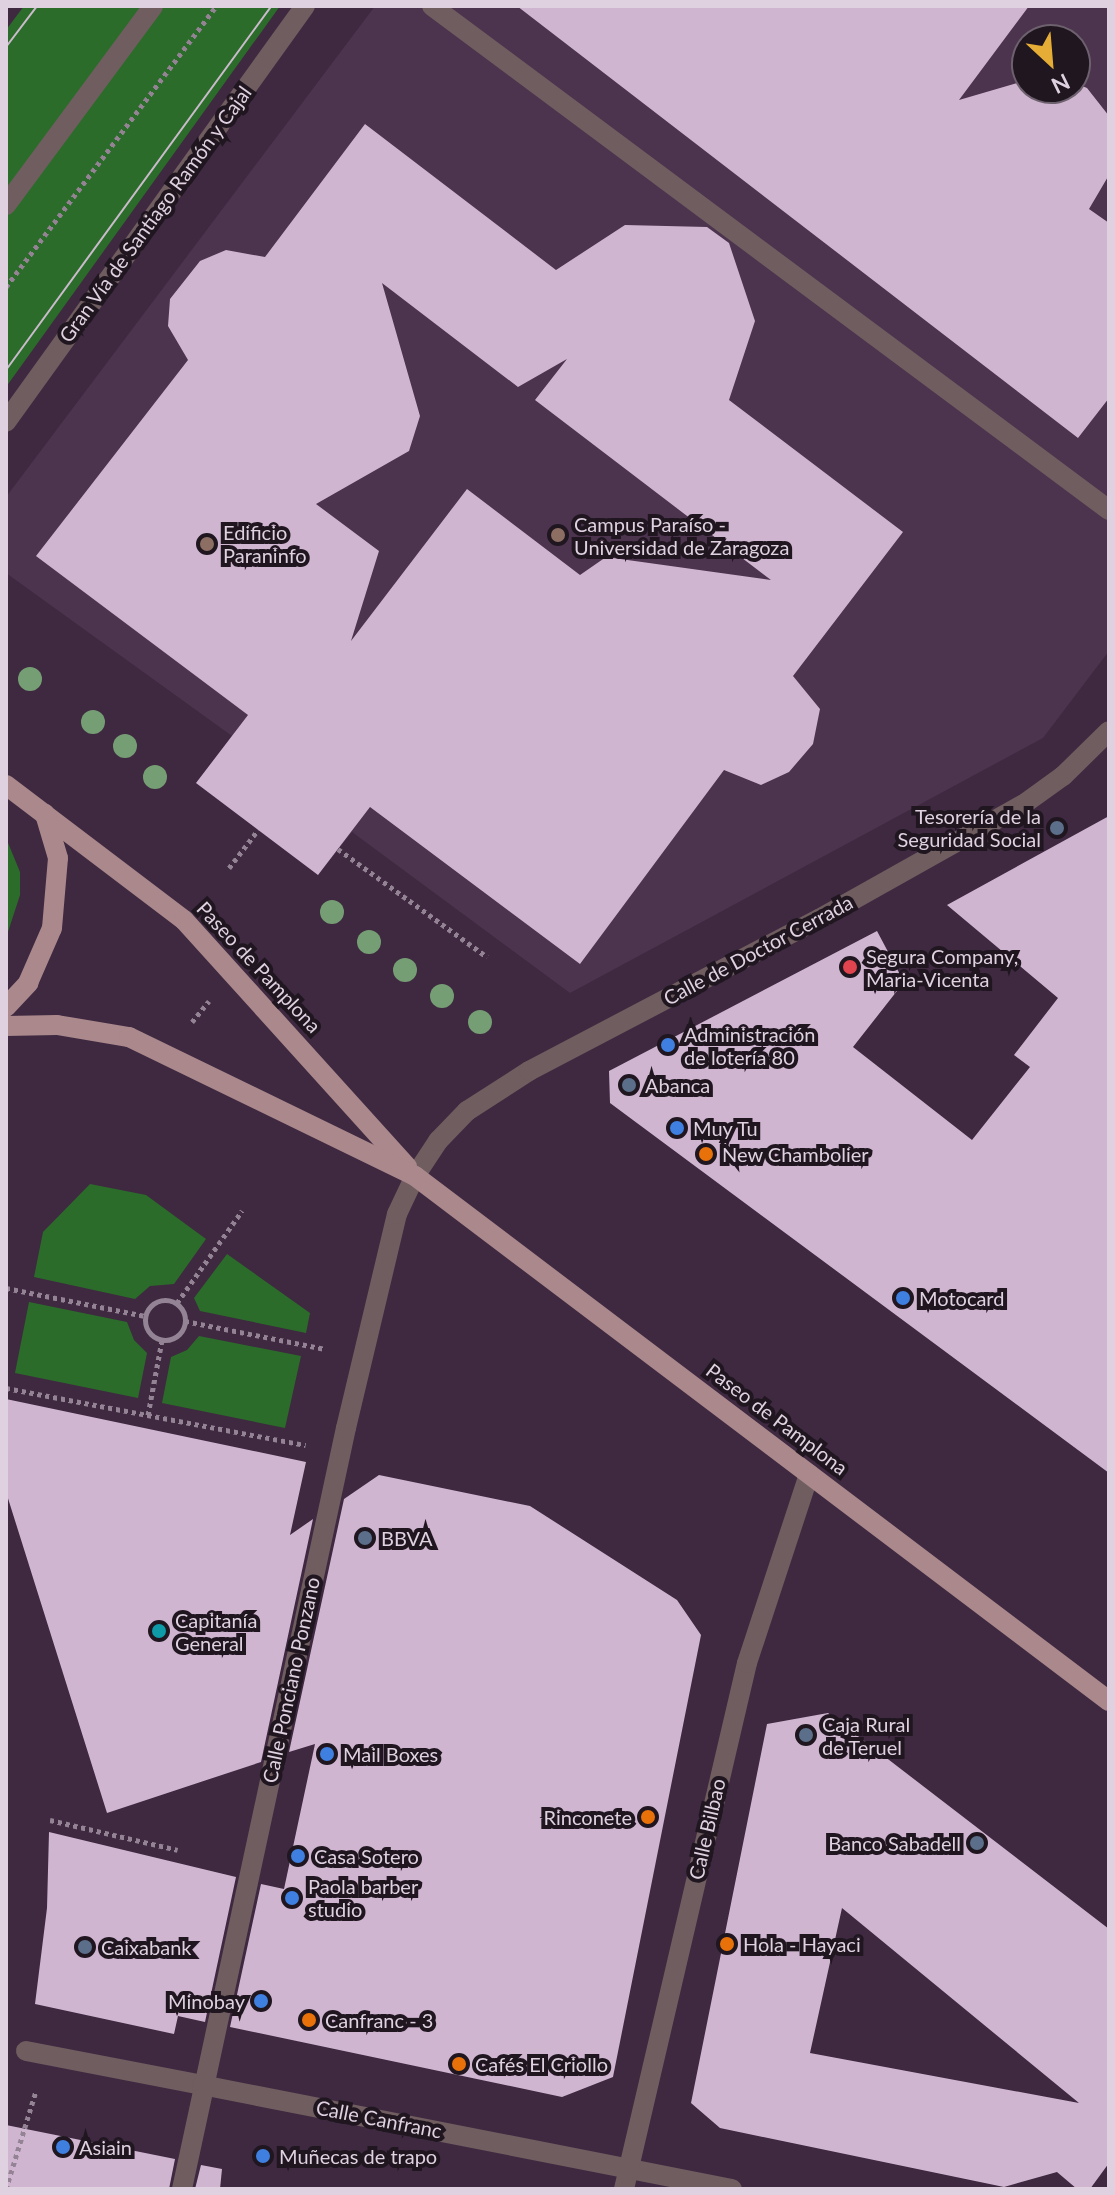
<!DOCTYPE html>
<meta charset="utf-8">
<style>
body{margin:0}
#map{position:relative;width:1115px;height:2195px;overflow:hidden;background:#3e2940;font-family:Lato,sans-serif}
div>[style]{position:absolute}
.built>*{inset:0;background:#4c334e}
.green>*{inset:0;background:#2c6c2a}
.building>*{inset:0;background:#d0b5d1}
.path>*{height:5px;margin-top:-2.5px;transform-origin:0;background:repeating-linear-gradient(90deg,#948395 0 4px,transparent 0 8px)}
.path>.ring{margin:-2.5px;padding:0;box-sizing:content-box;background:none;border:5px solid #948395;border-radius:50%}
.pedestrian>*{height:20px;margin:-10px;padding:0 10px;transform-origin:10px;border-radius:10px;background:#6f5d5f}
.minor>*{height:20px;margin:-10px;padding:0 10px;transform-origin:10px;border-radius:10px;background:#6f5d5f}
.tertiary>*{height:20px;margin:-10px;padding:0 10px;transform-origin:10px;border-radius:10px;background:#6f5d5f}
.primary>*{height:20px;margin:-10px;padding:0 10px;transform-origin:10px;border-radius:10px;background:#aa888c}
.tram>*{height:2px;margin:-1px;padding:0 1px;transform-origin:1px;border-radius:1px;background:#cabbcc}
.trees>*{width:24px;height:24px;margin:-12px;border-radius:50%;background:#769e74}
.dots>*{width:22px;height:22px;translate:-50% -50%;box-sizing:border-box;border:4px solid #1f1620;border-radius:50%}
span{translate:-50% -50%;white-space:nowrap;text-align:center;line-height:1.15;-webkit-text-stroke:8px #1f1620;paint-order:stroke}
.street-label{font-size:20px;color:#dfd1e0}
.poi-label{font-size:20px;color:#dfd1e0}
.left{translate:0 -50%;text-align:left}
.right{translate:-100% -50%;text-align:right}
.frame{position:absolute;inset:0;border:8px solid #dfd1e0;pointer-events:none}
.north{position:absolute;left:1011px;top:24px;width:80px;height:80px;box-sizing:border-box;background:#1f1620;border:2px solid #6c616d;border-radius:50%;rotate:154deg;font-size:22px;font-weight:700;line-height:32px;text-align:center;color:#dfd1e0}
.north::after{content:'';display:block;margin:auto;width:28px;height:36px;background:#e5ad36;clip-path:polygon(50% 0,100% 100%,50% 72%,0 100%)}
</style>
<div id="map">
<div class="built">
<i style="clip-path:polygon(evenodd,375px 6px,1109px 6px,1109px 651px,1043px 738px,570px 993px,352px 832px,318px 875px,196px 783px,232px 736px,6px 573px,6px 497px,375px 6px,1027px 40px,1075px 40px,1075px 88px,1027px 88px,1027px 40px)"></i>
</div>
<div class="green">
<i style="clip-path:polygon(24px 6px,280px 6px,6px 387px,6px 30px)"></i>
<i style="clip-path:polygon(6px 838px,20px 872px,20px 895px,6px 938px)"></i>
<i style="clip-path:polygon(90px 1184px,146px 1195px,206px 1239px,174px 1284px,150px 1286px,135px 1299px,34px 1277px,43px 1232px)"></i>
<i style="clip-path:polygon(227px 1254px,310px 1313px,306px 1333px,200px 1311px,194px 1298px)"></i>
<i style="clip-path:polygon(29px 1302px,127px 1322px,134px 1340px,147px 1353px,138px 1398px,15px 1373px)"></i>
<i style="clip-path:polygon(199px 1336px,301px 1356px,285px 1428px,162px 1403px,171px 1357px,187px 1350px)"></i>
</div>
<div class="building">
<i style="clip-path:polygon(517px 6px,1029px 6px,959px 100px,1027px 80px,1027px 88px,1075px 88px,1075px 83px,1087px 88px,1109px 116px,1109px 175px,1089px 209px,1109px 223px,1109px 398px,1078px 438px)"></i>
<i style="clip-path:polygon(evenodd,365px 124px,556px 270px,625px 225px,707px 227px,729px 243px,755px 321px,729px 400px,903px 532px,793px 676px,820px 709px,813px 744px,789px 772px,761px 785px,724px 770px,580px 964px,370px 807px,318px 875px,196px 783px,248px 715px,36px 556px,188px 360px,168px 326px,170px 299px,200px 261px,226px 250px,265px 257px,365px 124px,382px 283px,518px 387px,567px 359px,535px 400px,771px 580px,606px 557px,580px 575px,467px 489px,351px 641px,379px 551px,316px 504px,409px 451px,420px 416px,382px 283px)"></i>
<i style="clip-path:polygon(1109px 816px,1109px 1473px,610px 1103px,609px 1071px,877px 931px,904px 982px,853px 1047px,972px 1140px,1030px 1067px,1014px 1055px,1058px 998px,947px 905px)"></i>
<i style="clip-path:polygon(6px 1399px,306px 1462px,290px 1535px,313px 1519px,261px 1762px,107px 1813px,6px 1492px)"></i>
<i style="clip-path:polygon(379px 1475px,530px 1506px,677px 1600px,701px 1635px,613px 2077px,562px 2097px,230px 2027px,261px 1884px,284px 1889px,315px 1744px,289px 1752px,344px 1499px)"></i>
<i style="clip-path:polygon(evenodd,828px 1713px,1109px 1929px,1109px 2163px,1090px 2189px,1077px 2189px,1057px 2172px,1004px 2187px,720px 2128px,691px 2103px,767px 1724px,828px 1713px,842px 1908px,1079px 2103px,810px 2053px,842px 1908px)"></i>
<i style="clip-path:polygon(49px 1832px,236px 1877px,205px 2022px,178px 2016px,174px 2034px,35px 2004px,47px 1908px)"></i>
<i style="clip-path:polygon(6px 2125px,175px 2159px,169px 2189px,6px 2189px)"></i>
<i style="clip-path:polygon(201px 2165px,222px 2169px,220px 2189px,195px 2189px)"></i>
</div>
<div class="path">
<i style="left:6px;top:287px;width:351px;rotate:-53.2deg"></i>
<i style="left:338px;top:849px;width:184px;rotate:35.9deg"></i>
<i style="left:229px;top:868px;width:48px;rotate:-52.7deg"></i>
<i style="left:192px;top:1022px;width:27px;rotate:-51deg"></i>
<i style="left:6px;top:1288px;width:142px;rotate:11.4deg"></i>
<i class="ring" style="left:145px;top:1300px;width:35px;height:35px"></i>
<i style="left:177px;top:1303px;width:113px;rotate:-54.8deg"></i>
<i style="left:185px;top:1321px;width:143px;rotate:11.3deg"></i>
<i style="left:6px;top:1388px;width:305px;rotate:10.8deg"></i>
<i style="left:148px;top:1415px;width:76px;rotate:-79.4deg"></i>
<i style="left:50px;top:1820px;width:131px;rotate:13.2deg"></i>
<i style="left:6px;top:2189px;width:102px;rotate:-73deg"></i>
</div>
<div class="pedestrian">
<i style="left:432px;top:6px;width:844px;rotate:36.67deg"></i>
<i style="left:6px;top:205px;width:247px;rotate:-53.5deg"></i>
<i style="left:26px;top:2051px;width:179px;rotate:10.9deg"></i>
</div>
<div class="minor">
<i style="left:202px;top:2085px;width:540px;rotate:11.1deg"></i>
<i style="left:182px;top:2189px;width:778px;rotate:-77.84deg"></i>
<i style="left:346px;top:1428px;width:220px;rotate:-76.6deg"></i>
<i style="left:397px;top:1214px;width:42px;rotate:-64.7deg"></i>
<i style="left:415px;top:1176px;width:42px;rotate:-56.7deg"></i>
<i style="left:438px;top:1141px;width:42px;rotate:-46deg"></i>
<i style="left:467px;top:1111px;width:74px;rotate:-32.8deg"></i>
<i style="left:529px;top:1071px;width:327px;rotate:-27.7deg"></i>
<i style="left:819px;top:919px;width:235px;rotate:-29.3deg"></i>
<i style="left:1024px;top:804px;width:48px;rotate:-35.7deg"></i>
<i style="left:1063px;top:776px;width:64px;rotate:-44.4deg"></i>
<i style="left:624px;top:2189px;width:540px;rotate:-76.84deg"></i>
<i style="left:747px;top:1663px;width:199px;rotate:-71.8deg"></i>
</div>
<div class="tertiary">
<i style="left:6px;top:422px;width:512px;rotate:-54.29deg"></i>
</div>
<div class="primary">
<i style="left:6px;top:785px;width:223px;rotate:37.2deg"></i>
<i style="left:184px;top:920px;width:333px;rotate:47.9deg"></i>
<i style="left:6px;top:1007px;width:33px;rotate:-47deg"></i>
<i style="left:28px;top:983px;width:60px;rotate:-66.4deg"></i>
<i style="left:52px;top:928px;width:70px;rotate:-85.1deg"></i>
<i style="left:58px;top:858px;width:46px;rotate:-106.5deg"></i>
<i style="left:6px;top:1026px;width:51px;rotate:-1.1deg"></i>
<i style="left:57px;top:1025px;width:73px;rotate:9.5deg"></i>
<i style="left:129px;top:1037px;width:318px;rotate:25.9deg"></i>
<i style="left:415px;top:1176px;width:870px;rotate:37.11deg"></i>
</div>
<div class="tram">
<i style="left:6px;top:47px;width:51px;rotate:-52.9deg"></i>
<i style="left:6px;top:370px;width:450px;rotate:-53.9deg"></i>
</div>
<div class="trees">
<i style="left:30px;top:679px"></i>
<i style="left:93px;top:722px"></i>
<i style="left:125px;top:746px"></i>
<i style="left:155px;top:777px"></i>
<i style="left:332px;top:912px"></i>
<i style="left:369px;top:942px"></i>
<i style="left:405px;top:970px"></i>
<i style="left:442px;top:996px"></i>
<i style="left:480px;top:1022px"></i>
</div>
<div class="dots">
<i style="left:558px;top:535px;background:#8d6e63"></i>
<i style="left:207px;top:544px;background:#8d6e63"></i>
<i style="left:1057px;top:828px;background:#5c6f8a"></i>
<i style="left:850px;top:967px;background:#e0444e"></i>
<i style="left:668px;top:1045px;background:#3f7fe0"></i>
<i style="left:629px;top:1085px;background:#5c6f8a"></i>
<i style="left:677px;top:1128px;background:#3f7fe0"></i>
<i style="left:706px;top:1154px;background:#e8710a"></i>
<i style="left:903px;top:1298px;background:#3f7fe0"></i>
<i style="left:365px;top:1538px;background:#5c6f8a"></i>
<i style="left:159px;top:1631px;background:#0f9aa8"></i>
<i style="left:806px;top:1735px;background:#5c6f8a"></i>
<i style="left:327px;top:1754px;background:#3f7fe0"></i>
<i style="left:648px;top:1817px;background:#e8710a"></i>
<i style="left:977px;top:1843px;background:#5c6f8a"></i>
<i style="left:298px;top:1856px;background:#3f7fe0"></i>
<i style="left:292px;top:1898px;background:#3f7fe0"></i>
<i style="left:727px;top:1944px;background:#e8710a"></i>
<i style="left:85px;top:1947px;background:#5c6f8a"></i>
<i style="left:261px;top:2001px;background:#3f7fe0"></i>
<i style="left:309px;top:2020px;background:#e8710a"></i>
<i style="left:459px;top:2064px;background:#e8710a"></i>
<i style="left:63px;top:2147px;background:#3f7fe0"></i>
<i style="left:263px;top:2156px;background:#3f7fe0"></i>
</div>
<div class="street-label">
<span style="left:155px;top:214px;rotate:-54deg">Gran Vía de Santiago Ramón y Cajal</span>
<span style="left:758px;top:950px;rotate:-28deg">Calle de Doctor Cerrada</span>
<span style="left:259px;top:967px;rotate:47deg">Paseo de Pamplona</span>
<span style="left:777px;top:1419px;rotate:37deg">Paseo de Pamplona</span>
<span style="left:291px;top:1680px;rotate:-78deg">Calle Ponciano Ponzano</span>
<span style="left:707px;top:1829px;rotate:-77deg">Calle Bilbao</span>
<span style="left:379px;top:2119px;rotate:11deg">Calle Canfranc</span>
</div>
<div class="poi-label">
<span class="left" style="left:574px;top:536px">Campus Paraíso -<br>Universidad de Zaragoza</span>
<span class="left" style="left:223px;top:544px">Edificio<br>Paraninfo</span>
<span class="right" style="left:1041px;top:828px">Tesorería de la<br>Seguridad Social</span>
<span class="left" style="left:866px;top:968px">Segura Company,<br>Maria-Vicenta</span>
<span class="left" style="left:684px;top:1046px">Administración<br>de lotería 80</span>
<span class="left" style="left:645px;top:1085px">Abanca</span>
<span class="left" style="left:693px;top:1128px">Muy Tu</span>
<span class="left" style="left:722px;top:1154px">New Chambolier</span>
<span class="left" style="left:919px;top:1298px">Motocard</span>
<span class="left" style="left:381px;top:1538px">BBVA</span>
<span class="left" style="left:175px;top:1632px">Capitanía<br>General</span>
<span class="left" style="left:822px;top:1736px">Caja Rural<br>de Teruel</span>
<span class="left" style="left:343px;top:1754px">Mail Boxes</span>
<span class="right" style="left:632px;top:1817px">Rinconete</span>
<span class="right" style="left:961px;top:1843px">Banco Sabadell</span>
<span class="left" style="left:314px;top:1856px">Casa Sotero</span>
<span class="left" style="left:308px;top:1898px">Paola barber<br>studio</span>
<span class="left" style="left:743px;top:1944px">Hola - Hayaci</span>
<span class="left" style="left:101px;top:1947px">Caixabank</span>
<span class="right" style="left:245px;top:2001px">Minobay</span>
<span class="left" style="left:325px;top:2020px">Canfranc - 3</span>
<span class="left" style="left:475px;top:2064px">Cafés El Criollo</span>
<span class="left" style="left:79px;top:2147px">Asiain</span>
<span class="left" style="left:279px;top:2156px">Muñecas de trapo</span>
</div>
<div class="frame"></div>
<div class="north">N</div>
</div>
